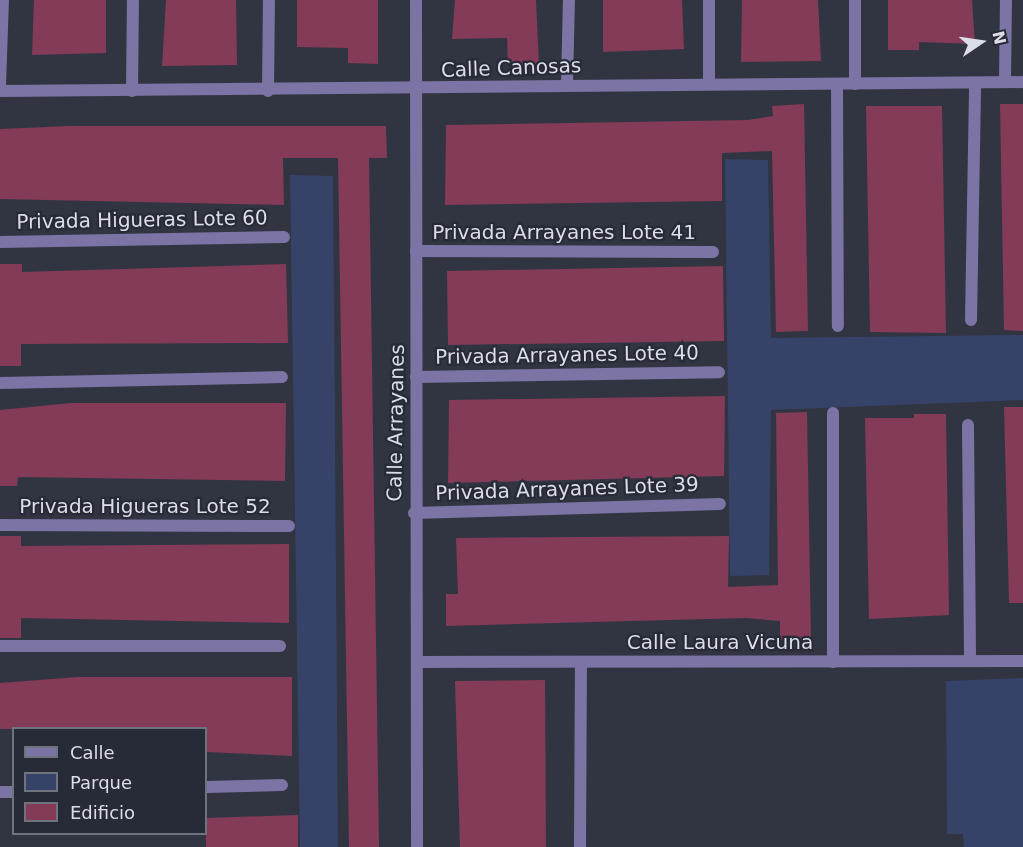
<!DOCTYPE html>
<style>
body{margin:0}
#map{position:relative;width:1023px;height:847px;overflow:hidden;background:#313542;font-family:"DejaVu Sans",sans-serif}
div>[style]{position:absolute}
.green>*{inset:0;background:#364268}
.building>*{inset:0;background:#833b58}
.minor>*{height:12px;margin:-6px;padding:0 6px;transform-origin:6px;border-radius:6px;background:#7c74a4}
.tertiary>*{height:12px;margin:-6px;padding:0 6px;transform-origin:6px;border-radius:6px;background:#7c74a4}
span{translate:-50% -50%;white-space:nowrap;text-align:center;line-height:1.15;-webkit-text-stroke:4.5px #272b38;paint-order:stroke}
.street-label{font-size:20px;color:#dbdee6}
.legend{position:absolute;left:12px;top:727px;width:195px;height:108px;box-sizing:border-box;background:#272b38;border:2px solid #6f737e;margin:0;padding:8px 10px;list-style:none;font-size:18px;color:#dbdee6}
.legend li{display:flex;align-items:center;gap:12px;height:30px}
.legend b{width:30px;border:2px solid #6f737e}
.north{position:absolute;left:951px;top:12px;width:60px;height:60px;-webkit-text-stroke:4px #272b38;paint-order:stroke;rotate:77deg;font-size:16px;font-weight:700;line-height:24px;text-align:center;color:#dbdee6}
.north::after{content:'';display:block;margin:auto;width:21px;height:27px;background:#dbdee6;clip-path:polygon(50% 0,100% 100%,50% 72%,0 100%)}
</style>
<div id="map">
<div class="green">
<i style="clip-path:polygon(725px 159px,768px 160px,771px 338px,1023px 335px,1023px 400px,771px 410px,769px 575px,730px 576px)"></i>
<i style="clip-path:polygon(290px 175px,333px 176px,338px 847px,300px 847px)"></i>
<i style="clip-path:polygon(1023px 678px,1023px 847px,964px 847px,963px 834px,947px 834px,946px 681px)"></i>
</div>
<div class="building">
<i style="clip-path:polygon(34px 0,106px 0,106px 53px,32px 55px)"></i>
<i style="clip-path:polygon(166px 0,236px 0,237px 65px,162px 66px)"></i>
<i style="clip-path:polygon(297px 0,378px 0,378px 64px,348px 63px,348px 48px,297px 47px)"></i>
<i style="clip-path:polygon(455px 0,536px 0,539px 64px,508px 65px,507px 38px,452px 39px)"></i>
<i style="clip-path:polygon(603px 0,682px 0,684px 49px,603px 52px)"></i>
<i style="clip-path:polygon(742px 0,818px 0,821px 61px,741px 62px)"></i>
<i style="clip-path:polygon(888px 0,972px 0,975px 44px,919px 42px,919px 50px,888px 50px)"></i>
<i style="clip-path:polygon(804px 104px,808px 331px,776px 332px,772px 151px,722px 153px,722px 201px,445px 205px,446px 125px,748px 120px,773px 116px,772px 106px)"></i>
<i style="clip-path:polygon(1000px 104px,1023px 104px,1023px 331px,1004px 330px)"></i>
<i style="clip-path:polygon(866px 106px,942px 106px,946px 333px,870px 332px)"></i>
<i style="clip-path:polygon(69px 126px,386px 126px,387px 158px,369px 158px,379px 847px,349px 847px,338px 158px,283px 158px,284px 205px,0 199px,0 129px)"></i>
<i style="clip-path:polygon(0 264px,22px 264px,22px 272px,286px 264px,288px 343px,21px 344px,21px 366px,0 366px)"></i>
<i style="clip-path:polygon(723px 266px,724px 341px,448px 345px,447px 271px)"></i>
<i style="clip-path:polygon(725px 396px,724px 476px,448px 483px,449px 400px)"></i>
<i style="clip-path:polygon(71px 403px,286px 403px,285px 481px,18px 477px,17px 486px,0 486px,0 410px)"></i>
<i style="clip-path:polygon(1004px 407px,1023px 407px,1023px 603px,1009px 603px)"></i>
<i style="clip-path:polygon(807px 412px,811px 638px,780px 640px,780px 621px,746px 618px,446px 626px,446px 594px,458px 594px,456px 538px,729px 536px,728px 587px,778px 585px,776px 413px)"></i>
<i style="clip-path:polygon(914px 414px,946px 414px,949px 615px,869px 619px,865px 418px,914px 418px)"></i>
<i style="clip-path:polygon(0 536px,21px 536px,21px 546px,289px 544px,289px 623px,21px 618px,21px 638px,0 638px)"></i>
<i style="clip-path:polygon(78px 677px,292px 677px,292px 756px,206px 752px,206px 729px,0 729px,0 683px)"></i>
<i style="clip-path:polygon(545px 680px,546px 847px,460px 847px,455px 681px)"></i>
<i style="clip-path:polygon(298px 815px,298px 847px,206px 847px,206px 818px)"></i>
</div>
<div class="minor">
<i style="left:416px;top:0;width:847px;rotate:89.93deg"></i>
<i style="left:709px;top:0;width:83px;rotate:90deg"></i>
<i style="left:1005px;top:81px;width:81px;rotate:-89.3deg"></i>
<i style="left:855px;top:84px;width:84px;rotate:-90deg"></i>
<i style="left:0;top:85px;width:85px;rotate:-88deg"></i>
<i style="left:567px;top:85px;width:85px;rotate:-88.7deg"></i>
<i style="left:837px;top:85px;width:241px;rotate:89.8deg"></i>
<i style="left:132px;top:91px;width:91px;rotate:-89.4deg"></i>
<i style="left:268px;top:91px;width:91px;rotate:-89.4deg"></i>
<i style="left:0;top:242px;width:284px;rotate:-1deg"></i>
<i style="left:416px;top:251px;width:297px;rotate:0.2deg"></i>
<i style="left:971px;top:320px;width:237px;rotate:-89deg"></i>
<i style="left:416px;top:377px;width:303px;rotate:-0.9deg"></i>
<i style="left:0;top:383px;width:282px;rotate:-1.2deg"></i>
<i style="left:968px;top:425px;width:236px;rotate:89.5deg"></i>
<i style="left:414px;top:513px;width:306px;rotate:-1.7deg"></i>
<i style="left:0;top:525px;width:289px;rotate:0.2deg"></i>
<i style="left:0;top:646px;width:280px"></i>
<i style="left:417px;top:662px;width:606px;rotate:-0.09deg"></i>
<i style="left:833px;top:662px;width:249px;rotate:-90deg"></i>
<i style="left:206px;top:787px;width:76px;rotate:-1.5deg"></i>
<i style="left:0;top:792px;width:14px"></i>
<i style="left:580px;top:847px;width:185px;rotate:-89.7deg"></i>
</div>
<div class="tertiary">
<i style="left:0;top:91px;width:1023px;rotate:-0.5deg"></i>
</div>
<div class="street-label">
<span style="left:511px;top:68px;rotate:-2deg">Calle Canosas</span>
<span style="left:142px;top:220px;rotate:-1deg">Privada Higueras Lote 60</span>
<span style="left:564px;top:232px">Privada Arrayanes Lote 41</span>
<span style="left:567px;top:355px;rotate:-1deg">Privada Arrayanes Lote 40</span>
<span style="left:396px;top:423px;rotate:-89deg">Calle Arrayanes</span>
<span style="left:567px;top:489px;rotate:-2deg">Privada Arrayanes Lote 39</span>
<span style="left:145px;top:506px">Privada Higueras Lote 52</span>
<span style="left:720px;top:642px">Calle Laura Vicuna</span>
</div>
<ul class="legend">
<li><b style="height:8px;background:#7c74a4"></b>Calle</li>
<li><b style="height:16px;background:#364268"></b>Parque</li>
<li><b style="height:16px;background:#833b58"></b>Edificio</li>
</ul>
<div class="north">N</div>
</div>
